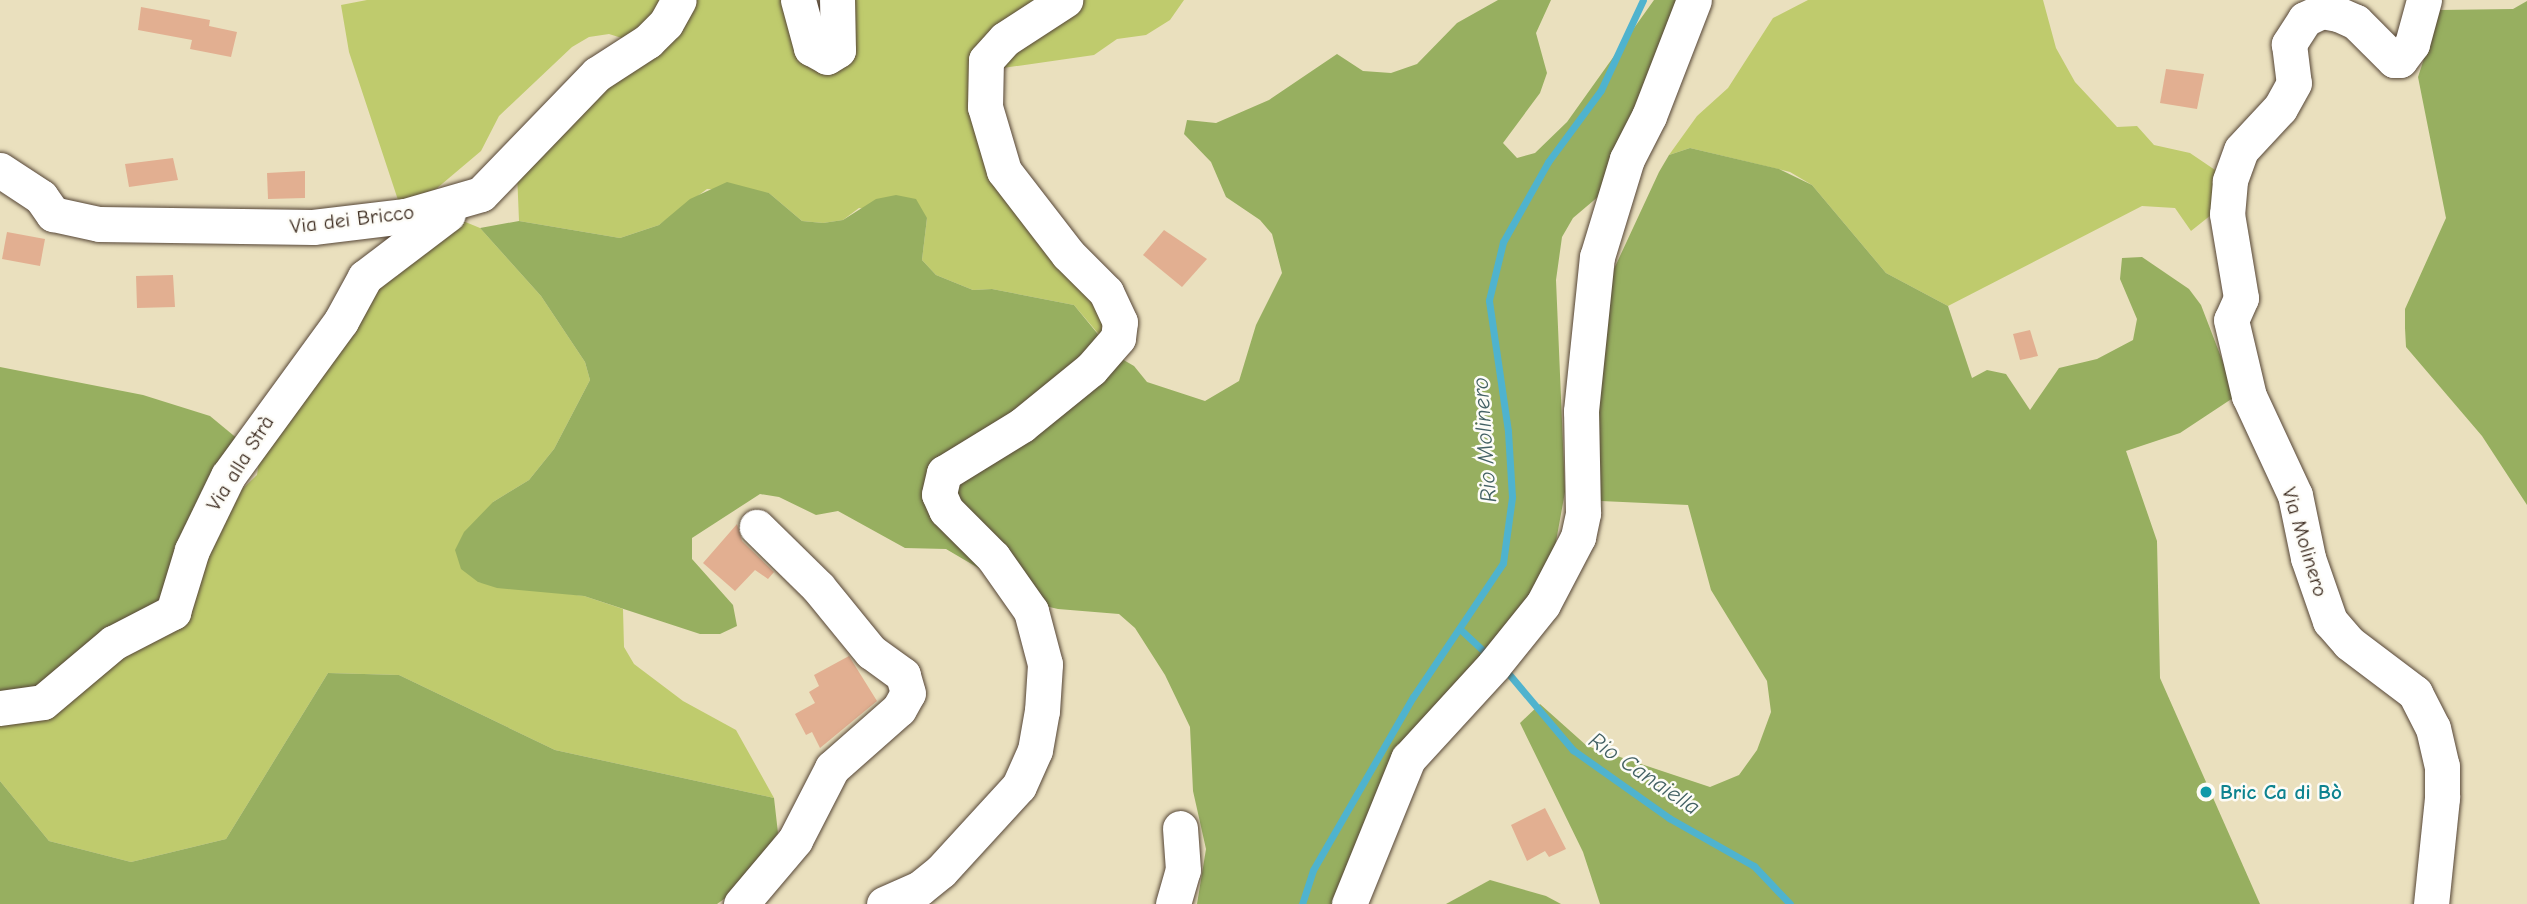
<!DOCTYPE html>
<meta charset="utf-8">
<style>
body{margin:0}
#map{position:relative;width:2527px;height:904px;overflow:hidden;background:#eae0be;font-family:"Comic Neue",sans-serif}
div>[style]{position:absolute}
.green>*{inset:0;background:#bfcb6d}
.forest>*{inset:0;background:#97af60}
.stream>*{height:7px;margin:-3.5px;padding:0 3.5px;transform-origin:3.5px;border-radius:3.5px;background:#4fb3ce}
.building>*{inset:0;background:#e2af91}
.roads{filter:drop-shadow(0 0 2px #554536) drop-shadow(0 0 2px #554536)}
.minor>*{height:35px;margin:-17.5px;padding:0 17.5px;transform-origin:17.5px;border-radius:17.5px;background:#fff}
.dots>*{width:19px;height:19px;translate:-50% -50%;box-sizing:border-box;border:4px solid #fdfcf7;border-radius:50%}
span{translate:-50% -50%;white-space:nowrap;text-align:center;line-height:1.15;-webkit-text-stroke:5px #fdfcf7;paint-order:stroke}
.street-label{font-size:21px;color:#3b2a1e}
.culture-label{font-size:21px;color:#0d838f;font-weight:700}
.left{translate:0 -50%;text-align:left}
.water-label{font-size:23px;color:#436164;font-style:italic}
</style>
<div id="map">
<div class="green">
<i style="clip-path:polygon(367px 0,671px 0,628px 40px,609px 34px,589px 37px,572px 47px,499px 116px,481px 151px,436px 189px,399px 203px,349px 52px,341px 5px)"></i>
<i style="clip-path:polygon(691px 0,788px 0,803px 53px,842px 0,1056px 0,973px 92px,1107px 310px,1102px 338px,1074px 305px,992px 289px,973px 290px,936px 275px,922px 260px,927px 218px,859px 208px,843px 220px,823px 223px,802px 221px,769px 193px,707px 189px,659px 225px,620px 238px,519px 221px,517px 172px)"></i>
<i style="clip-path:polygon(1077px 0,1184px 0,1170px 20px,1146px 35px,1117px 39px,1094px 55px,1003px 68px,1001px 58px)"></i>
<i style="clip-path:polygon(1808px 0,2043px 0,2056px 48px,2075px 82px,2117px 127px,2137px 126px,2154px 145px,2190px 153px,2218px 172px,2211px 215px,2191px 231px,2175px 208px,2142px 206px,1948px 306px,1886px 273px,1812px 185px,1790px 172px,1690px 148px,1669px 155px,1697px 116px,1728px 88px,1773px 18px)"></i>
<i style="clip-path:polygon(463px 221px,480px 228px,541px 296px,585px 362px,590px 380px,554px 449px,529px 480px,493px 502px,478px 582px,584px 596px,623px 609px,624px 647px,634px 664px,683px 701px,736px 730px,774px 798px,555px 750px,399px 675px,328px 673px,226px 839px,131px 862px,49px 841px,0 781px,0 719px,257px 475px,261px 448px,316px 373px,355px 334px,362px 308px,381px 277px)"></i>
</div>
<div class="forest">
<i style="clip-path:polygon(1498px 0,1551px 0,1536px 33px,1547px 73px,1540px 93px,1503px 143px,1517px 158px,1535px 153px,1567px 122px,1654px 0,1683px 0,1606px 190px,1573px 218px,1562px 237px,1556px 280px,1565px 492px,1553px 558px,1334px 904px,1197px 904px,1206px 849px,1193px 791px,1190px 727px,1165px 675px,1135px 628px,1119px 614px,1058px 609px,1011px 598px,980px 569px,946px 549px,905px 548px,838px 511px,816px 515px,779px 497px,760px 494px,692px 538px,692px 559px,733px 605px,737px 626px,720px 634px,700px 634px,584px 596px,497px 588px,478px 582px,461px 569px,455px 550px,464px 532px,493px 502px,529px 480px,554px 449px,590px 380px,585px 362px,541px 296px,480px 228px,519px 221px,620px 238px,659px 225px,690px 199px,727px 182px,769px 193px,802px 221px,823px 223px,843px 220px,876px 199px,896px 195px,916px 199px,927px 218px,922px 260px,936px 275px,973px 290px,992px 289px,1074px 305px,1115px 355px,1134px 366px,1147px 382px,1205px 401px,1239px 381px,1256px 325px,1282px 273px,1272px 234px,1260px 220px,1226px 197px,1211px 162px,1184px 134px,1187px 120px,1216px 123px,1269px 100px,1337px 54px,1363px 71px,1391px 73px,1417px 64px,1457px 23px)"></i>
<i style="clip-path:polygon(2527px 1px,2527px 505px,2482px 436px,2406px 347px,2405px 328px,2405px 309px,2446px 218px,2418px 77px,2440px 10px,2513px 9px)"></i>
<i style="clip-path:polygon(1690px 148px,1779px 169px,1812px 185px,1886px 273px,1948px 306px,1972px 378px,1987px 370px,2006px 374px,2030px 410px,2059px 368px,2097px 359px,2133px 340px,2137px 319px,2120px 279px,2122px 258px,2142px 257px,2189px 289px,2201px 305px,2236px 396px,2180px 433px,2126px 451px,2157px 541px,2160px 678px,2260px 904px,1600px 904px,1583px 852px,1520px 723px,1540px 704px,1587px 746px,1710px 787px,1739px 775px,1757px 750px,1771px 712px,1767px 681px,1711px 590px,1688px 505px,1601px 501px,1591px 483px,1607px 284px,1659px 172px,1669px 155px)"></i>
<i style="clip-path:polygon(0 367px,143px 395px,210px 416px,239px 440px,168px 598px,38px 692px,0 694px)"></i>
<i style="clip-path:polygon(328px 673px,399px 675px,555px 750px,774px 798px,778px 833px,734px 892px,717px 904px,0 904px,0 781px,49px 841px,131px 862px,226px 839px)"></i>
<i style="clip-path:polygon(1490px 880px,1546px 896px,1561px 904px,1446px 904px)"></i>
</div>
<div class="stream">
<i style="left:1461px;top:630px;width:37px;rotate:43deg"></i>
<i style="left:1503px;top:667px;width:109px;rotate:49.9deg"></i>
<i style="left:1573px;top:750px;width:118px;rotate:35.3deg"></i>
<i style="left:1669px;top:818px;width:98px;rotate:29.5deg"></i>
<i style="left:1754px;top:866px;width:52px;rotate:46.5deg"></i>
<i style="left:1302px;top:904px;width:36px;rotate:-72deg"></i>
<i style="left:1313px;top:870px;width:200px;rotate:-60deg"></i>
<i style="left:1413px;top:697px;width:161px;rotate:-56.1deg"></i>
<i style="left:1503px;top:563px;width:67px;rotate:-82.2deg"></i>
<i style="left:1512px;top:497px;width:66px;rotate:-93.5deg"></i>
<i style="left:1508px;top:431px;width:132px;rotate:-98.3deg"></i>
<i style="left:1489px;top:300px;width:60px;rotate:-76.4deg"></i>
<i style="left:1503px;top:242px;width:92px;rotate:-60.6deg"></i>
<i style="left:1548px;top:162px;width:89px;rotate:-53.6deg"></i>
<i style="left:1601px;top:90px;width:99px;rotate:-65deg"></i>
</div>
<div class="building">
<i style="clip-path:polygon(141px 7px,210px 20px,209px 26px,237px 32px,231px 57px,190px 49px,192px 40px,138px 30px)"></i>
<i style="clip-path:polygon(2166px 69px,2204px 74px,2197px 109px,2160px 103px)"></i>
<i style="clip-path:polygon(173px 158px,178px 180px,129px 187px,125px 164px)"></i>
<i style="clip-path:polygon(305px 171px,305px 198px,268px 199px,267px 173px)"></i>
<i style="clip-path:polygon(1164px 230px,1207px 259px,1182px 287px,1143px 255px)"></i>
<i style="clip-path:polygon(7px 232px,45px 239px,40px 266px,2px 259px)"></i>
<i style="clip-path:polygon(173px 275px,175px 307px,137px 308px,136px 276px)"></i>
<i style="clip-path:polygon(2030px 330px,2038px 356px,2020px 360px,2013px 334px)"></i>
<i style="clip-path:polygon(737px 524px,742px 541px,774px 572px,768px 579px,755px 570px,735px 591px,703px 563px)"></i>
<i style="clip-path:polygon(849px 656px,877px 701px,820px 748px,812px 732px,806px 735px,795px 714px,815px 703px,809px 692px,819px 686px,814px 675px)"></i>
<i style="clip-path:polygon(1545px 808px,1566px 849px,1549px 857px,1545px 851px,1527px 861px,1511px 825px)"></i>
</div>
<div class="roads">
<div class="minor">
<i style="left:798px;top:0;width:50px;rotate:74.8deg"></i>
<i style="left:811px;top:48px;width:18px;rotate:29deg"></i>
<i style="left:827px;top:57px;width:13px;rotate:-32deg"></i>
<i style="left:838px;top:50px;width:50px;rotate:-91.1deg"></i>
<i style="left:2424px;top:0;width:46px;rotate:105.3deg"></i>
<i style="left:2412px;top:44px;width:20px;rotate:127deg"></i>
<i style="left:2400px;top:60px;width:6px;rotate:180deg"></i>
<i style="left:2394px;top:60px;width:54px;rotate:-135deg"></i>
<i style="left:2356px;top:22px;width:20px;rotate:-156deg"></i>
<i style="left:2338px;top:14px;width:16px;rotate:-169deg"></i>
<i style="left:2322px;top:11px;width:19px;rotate:155deg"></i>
<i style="left:2305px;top:19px;width:30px;rotate:123deg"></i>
<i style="left:2289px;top:44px;width:39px;rotate:83deg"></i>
<i style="left:2294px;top:83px;width:29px;rotate:119deg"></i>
<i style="left:2280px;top:108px;width:57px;rotate:132.9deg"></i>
<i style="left:2241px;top:150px;width:33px;rotate:110deg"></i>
<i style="left:2230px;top:181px;width:33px;rotate:95deg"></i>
<i style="left:2227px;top:214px;width:85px;rotate:80.5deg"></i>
<i style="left:2241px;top:298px;width:24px;rotate:114deg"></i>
<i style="left:2231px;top:320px;width:78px;rotate:76.7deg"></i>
<i style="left:2249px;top:396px;width:109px;rotate:65.1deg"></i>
<i style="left:2295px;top:495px;width:64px;rotate:78.3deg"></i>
<i style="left:2308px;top:558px;width:67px;rotate:70.8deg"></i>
<i style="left:2330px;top:621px;width:29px;rotate:49deg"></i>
<i style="left:2349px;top:643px;width:83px;rotate:37.1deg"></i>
<i style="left:2415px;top:693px;width:39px;rotate:63deg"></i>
<i style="left:2433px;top:728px;width:39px;rotate:77deg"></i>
<i style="left:2442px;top:766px;width:32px;rotate:90deg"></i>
<i style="left:2442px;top:798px;width:107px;rotate:95.9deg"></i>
<i style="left:0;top:170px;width:49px;rotate:33.4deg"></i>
<i style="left:41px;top:197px;width:21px;rotate:55deg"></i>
<i style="left:53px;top:214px;width:47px;rotate:12.3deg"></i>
<i style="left:99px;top:224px;width:214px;rotate:0.8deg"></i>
<i style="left:313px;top:227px;width:93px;rotate:-6.8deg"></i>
<i style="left:405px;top:216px;width:79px;rotate:-16.1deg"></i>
<i style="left:481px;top:194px;width:167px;rotate:-46deg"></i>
<i style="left:597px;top:74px;width:61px;rotate:-32.9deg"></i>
<i style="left:648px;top:41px;width:25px;rotate:-45deg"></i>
<i style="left:666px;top:23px;width:26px;rotate:-61deg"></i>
<i style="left:0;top:708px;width:43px;rotate:-7.9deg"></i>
<i style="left:43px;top:702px;width:92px;rotate:-40.1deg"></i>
<i style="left:113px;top:643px;width:68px;rotate:-27.3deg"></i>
<i style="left:173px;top:612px;width:65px;rotate:-73deg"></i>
<i style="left:192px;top:550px;width:82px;rotate:-64.1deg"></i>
<i style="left:228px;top:476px;width:192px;rotate:-53.9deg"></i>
<i style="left:341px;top:321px;width:50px;rotate:-61.4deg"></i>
<i style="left:365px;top:277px;width:104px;rotate:-37.2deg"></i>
<i style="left:741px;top:904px;width:84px;rotate:-49.8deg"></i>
<i style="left:795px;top:840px;width:81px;rotate:-62.8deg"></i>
<i style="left:832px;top:768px;width:89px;rotate:-41.4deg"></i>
<i style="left:899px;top:709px;width:18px;rotate:-61deg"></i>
<i style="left:908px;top:693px;width:19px;rotate:-106deg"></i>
<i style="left:903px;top:675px;width:39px;rotate:-144deg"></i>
<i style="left:871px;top:652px;width:84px;rotate:-129.2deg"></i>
<i style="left:818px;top:587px;width:86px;rotate:-135.5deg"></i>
<i style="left:884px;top:904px;width:39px;rotate:-24deg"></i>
<i style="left:920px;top:888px;width:27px;rotate:-39deg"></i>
<i style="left:941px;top:871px;width:115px;rotate:-47.5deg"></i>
<i style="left:1019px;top:786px;width:39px;rotate:-66deg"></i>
<i style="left:1035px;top:750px;width:40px;rotate:-80deg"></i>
<i style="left:1042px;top:711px;width:47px;rotate:-86.3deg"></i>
<i style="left:1045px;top:664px;width:55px;rotate:-104.8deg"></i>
<i style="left:1031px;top:611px;width:66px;rotate:-125.1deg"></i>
<i style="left:993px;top:557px;width:66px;rotate:-135deg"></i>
<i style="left:946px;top:510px;width:17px;rotate:-114deg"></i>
<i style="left:939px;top:494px;width:22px;rotate:-77deg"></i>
<i style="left:944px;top:473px;width:92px;rotate:-31.6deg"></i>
<i style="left:1022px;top:425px;width:89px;rotate:-39.1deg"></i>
<i style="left:1091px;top:369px;width:41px;rotate:-48.9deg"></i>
<i style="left:1118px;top:338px;width:16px;rotate:-83deg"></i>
<i style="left:1120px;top:322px;width:33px;rotate:-115deg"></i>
<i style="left:1106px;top:292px;width:54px;rotate:-135deg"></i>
<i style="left:1068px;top:254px;width:105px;rotate:-127.6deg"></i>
<i style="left:1004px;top:171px;width:67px;rotate:-106.5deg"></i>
<i style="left:985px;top:107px;width:47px;rotate:-88.8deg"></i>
<i style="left:986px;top:60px;width:28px;rotate:-48deg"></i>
<i style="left:1005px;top:39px;width:72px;rotate:-33deg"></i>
<i style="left:1173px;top:904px;width:35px;rotate:-74deg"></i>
<i style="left:1183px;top:870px;width:42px;rotate:-94.1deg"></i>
<i style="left:1349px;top:904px;width:157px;rotate:-67.9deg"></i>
<i style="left:1408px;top:759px;width:127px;rotate:-47.5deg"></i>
<i style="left:1494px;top:665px;width:78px;rotate:-51.2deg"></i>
<i style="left:1543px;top:604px;width:76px;rotate:-62.4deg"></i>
<i style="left:1578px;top:537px;width:25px;rotate:-78deg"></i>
<i style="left:1583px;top:513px;width:102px;rotate:-91.1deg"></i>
<i style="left:1581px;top:411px;width:155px;rotate:-84.1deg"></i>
<i style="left:1597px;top:257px;width:102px;rotate:-73deg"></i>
<i style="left:1627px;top:159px;width:48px;rotate:-62.9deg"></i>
<i style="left:1649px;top:116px;width:124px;rotate:-68.8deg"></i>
</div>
</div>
<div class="dots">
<i style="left:2206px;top:792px;background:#0f9aa8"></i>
</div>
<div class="street-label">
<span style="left:352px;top:219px;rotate:-7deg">Via dei Bricco</span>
<span style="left:240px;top:463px;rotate:-58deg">Via alla Strà</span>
<span style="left:2305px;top:542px;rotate:73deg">Via Molinero</span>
</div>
<div class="culture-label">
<span class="left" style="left:2220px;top:792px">Bric Ca di Bò</span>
</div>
<div class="water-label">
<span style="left:1485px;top:440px;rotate:-94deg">Rio Molinero</span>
<span style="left:1644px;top:774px;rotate:34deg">Rio Canaiella</span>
</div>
</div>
